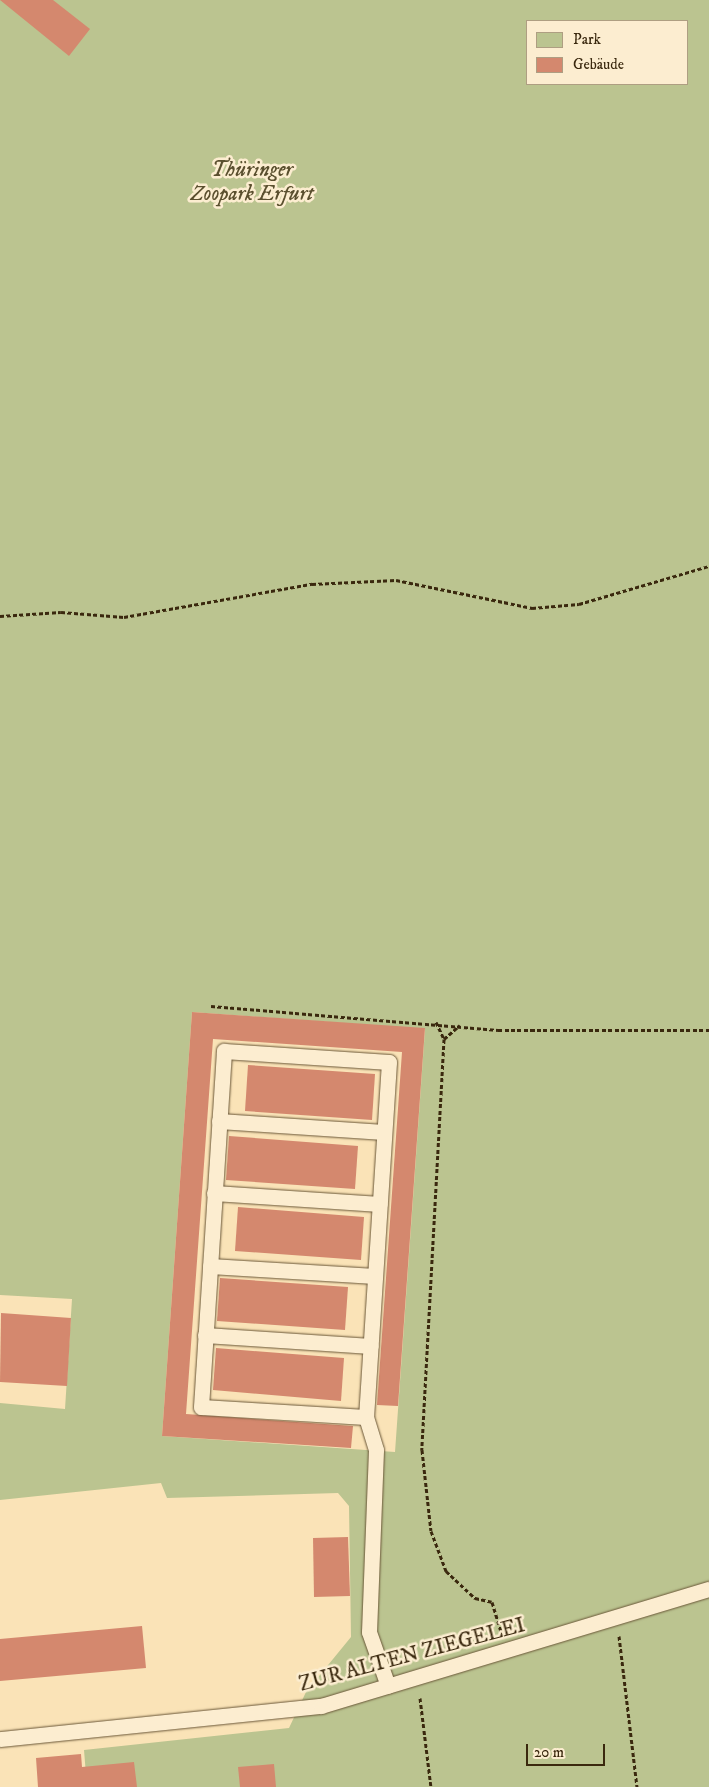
<!DOCTYPE html>
<meta charset="utf-8">
<style>
body{margin:0}
#map{position:relative;width:709px;height:1787px;overflow:hidden;background:#fae3b7;font-family:"IM FELL DW Pica",serif}
div>[style]{position:absolute}
.green>*{inset:0;background:#bbc490}
.building>*{inset:0;background:#d4886e}
.path>*{height:3px;margin-top:-1.5px;transform-origin:0;background:repeating-linear-gradient(90deg,#3a280e 0 4px,transparent 0 6.5px)}
.roads{filter:drop-shadow(0 0 1px #6a5738) drop-shadow(0 0 1px #6a5738)}
.service>*{height:15px;margin:-7.5px;padding:0 7.5px;transform-origin:7.5px;border-radius:7.5px;background:#fcedd0}
span{translate:-50% -50%;white-space:nowrap;text-align:center;line-height:1.15;-webkit-text-stroke:5px #fcedd0;paint-order:stroke}
.park-label{font-size:21px;color:#5a4f2e;font-style:italic}
.street-label{font-size:21px;color:#3a280e}
.legend{position:absolute;left:526px;top:20px;width:162px;height:65px;box-sizing:border-box;background:#fcedd0;border:1px solid #ae9e82;margin:0;padding:6px 9px;list-style:none;font-size:15px;color:#3a280e}
.legend li{display:flex;align-items:center;gap:10px;height:25px}
.legend b{width:25px;border:1px solid #ae9e82}
.scale{position:absolute;left:526px;top:1744px;width:79px;height:22px;box-sizing:border-box;border:2px solid #3a280e;border-top:0;padding-left:6px;font-size:15px;line-height:18px;white-space:nowrap;color:#3a280e;-webkit-text-stroke:4px #fcedd0;paint-order:stroke}
</style>
<div id="map">
<div class="green">
<i style="clip-path:polygon(evenodd,0 0,709px 0,709px 1787px,87px 1787px,84px 1750px,289px 1728px,306px 1692px,351px 1637px,349px 1506px,338px 1493px,167px 1498px,161px 1483px,0 1500px,0 1403px,65px 1409px,72px 1299px,0 1295px,0 0,528px 21px,688px 21px,688px 84px,528px 84px,528px 21px,0 0,192px 1012px,425px 1029px,395px 1452px,162px 1436px,192px 1012px)"></i>
</div>
<div class="building">
<i style="clip-path:polygon(0 0,53px 0,90px 29px,69px 56px)"></i>
<i style="clip-path:polygon(192px 1012px,425px 1028px,398px 1406px,377px 1405px,402px 1052px,213px 1039px,186px 1414px,353px 1426px,351px 1448px,162px 1436px)"></i>
<i style="clip-path:polygon(248px 1065px,375px 1074px,372px 1120px,245px 1111px)"></i>
<i style="clip-path:polygon(229px 1136px,358px 1146px,355px 1189px,226px 1180px)"></i>
<i style="clip-path:polygon(238px 1207px,364px 1217px,361px 1260px,235px 1251px)"></i>
<i style="clip-path:polygon(220px 1278px,348px 1287px,345px 1330px,217px 1321px)"></i>
<i style="clip-path:polygon(1px 1313px,71px 1318px,67px 1386px,0 1382px)"></i>
<i style="clip-path:polygon(216px 1348px,344px 1358px,341px 1401px,213px 1390px)"></i>
<i style="clip-path:polygon(348px 1537px,350px 1596px,314px 1597px,313px 1538px)"></i>
<i style="clip-path:polygon(142px 1626px,146px 1668px,0 1681px,0 1639px)"></i>
<i style="clip-path:polygon(81px 1754px,82px 1767px,134px 1762px,137px 1787px,38px 1787px,36px 1758px)"></i>
<i style="clip-path:polygon(274px 1764px,276px 1787px,240px 1787px,238px 1767px)"></i>
</div>
<div class="path">
<i style="left:0;top:616px;width:61px;rotate:-3.8deg"></i>
<i style="left:61px;top:612px;width:63px;rotate:4.5deg"></i>
<i style="left:124px;top:617px;width:191px;rotate:-10deg"></i>
<i style="left:312px;top:584px;width:84px;rotate:-2.7deg"></i>
<i style="left:396px;top:580px;width:139px;rotate:11.6deg"></i>
<i style="left:532px;top:608px;width:47px;rotate:-4.9deg"></i>
<i style="left:579px;top:604px;width:135px;rotate:-16.3deg"></i>
<i style="left:211px;top:1006px;width:288px;rotate:4.8deg"></i>
<i style="left:498px;top:1030px;width:211px"></i>
<i style="left:436px;top:1022px;width:19px;rotate:65deg"></i>
<i style="left:444px;top:1039px;width:412px;rotate:93.1deg"></i>
<i style="left:422px;top:1450px;width:81px;rotate:83.7deg"></i>
<i style="left:431px;top:1531px;width:43px;rotate:69.4deg"></i>
<i style="left:446px;top:1571px;width:40px;rotate:43deg"></i>
<i style="left:475px;top:1598px;width:17px;rotate:13deg"></i>
<i style="left:492px;top:1602px;width:30px;rotate:73deg"></i>
<i style="left:444px;top:1039px;width:21px;rotate:-41deg"></i>
<i style="left:619px;top:1636px;width:152px;rotate:83.2deg"></i>
<i style="left:420px;top:1698px;width:90px;rotate:83deg"></i>
</div>
<div class="roads">
<div class="service">
<i style="left:219px;top:1121px;width:165px;rotate:3.8deg"></i>
<i style="left:214px;top:1193px;width:166px;rotate:3.8deg"></i>
<i style="left:210px;top:1266px;width:165px;rotate:3.5deg"></i>
<i style="left:205px;top:1335px;width:166px;rotate:3.8deg"></i>
<i style="left:366px;top:1417px;width:165px;rotate:-176.5deg"></i>
<i style="left:201px;top:1407px;width:357px;rotate:-86.3deg"></i>
<i style="left:224px;top:1051px;width:165px;rotate:3.8deg"></i>
<i style="left:389px;top:1062px;width:356px;rotate:93.7deg"></i>
<i style="left:366px;top:1417px;width:34px;rotate:73deg"></i>
<i style="left:376px;top:1450px;width:182px;rotate:92.2deg"></i>
<i style="left:369px;top:1632px;width:57px;rotate:70.6deg"></i>
<i style="left:0;top:1739px;width:323px;rotate:-5.9deg"></i>
<i style="left:321px;top:1706px;width:405px;rotate:-16.8deg"></i>
</div>
</div>
<div class="park-label">
<span style="left:252px;top:182px">Thüringer<br>Zoopark Erfurt</span>
</div>
<div class="street-label">
<span style="left:412px;top:1655px;rotate:-15deg">ZUR ALTEN ZIEGELEI</span>
</div>
<ul class="legend">
<li><b style="height:14px;background:#bbc490"></b>Park</li>
<li><b style="height:14px;background:#d4886e"></b>Gebäude</li>
</ul>
<div class="scale">20 m</div>
</div>
